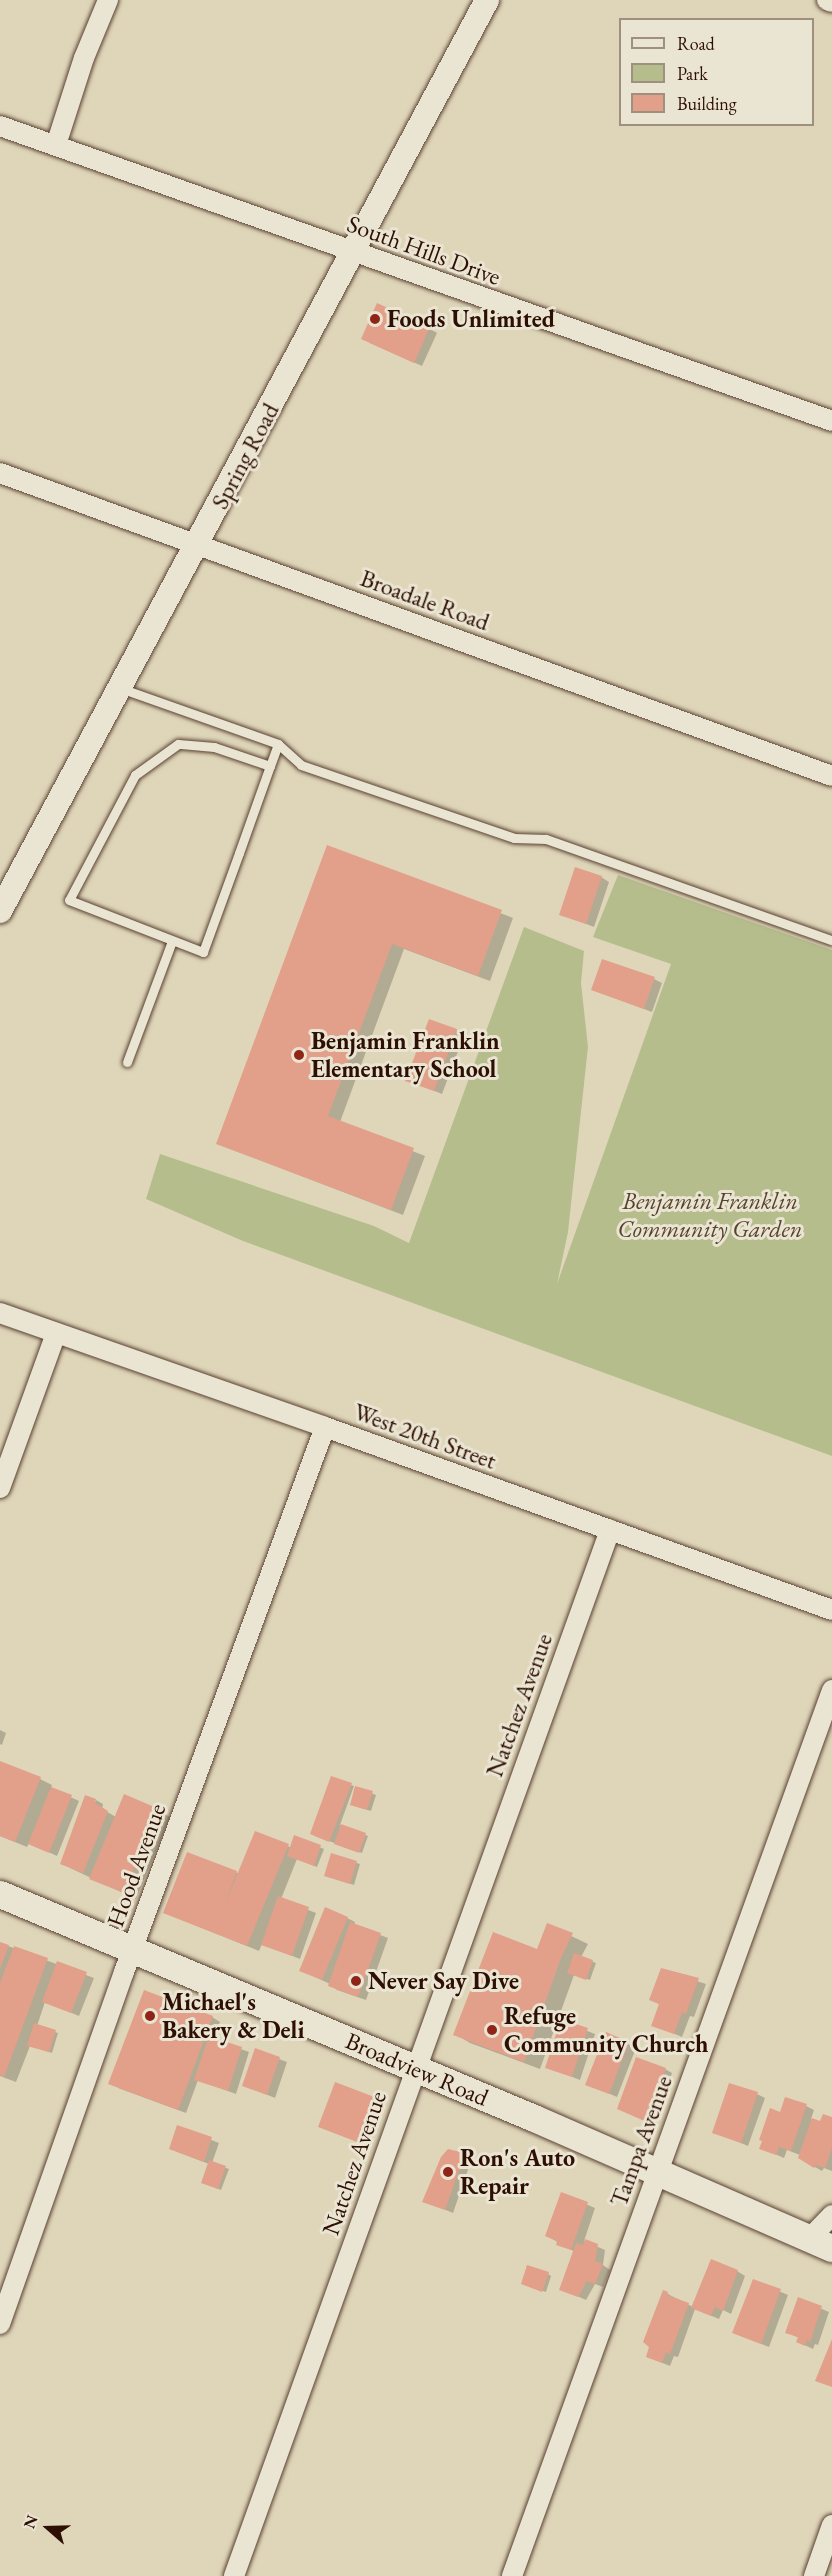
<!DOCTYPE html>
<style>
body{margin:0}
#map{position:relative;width:832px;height:2576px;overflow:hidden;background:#dfd6ba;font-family:"EB Garamond",serif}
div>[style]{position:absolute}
.green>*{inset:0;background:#b6bd8d}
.shadow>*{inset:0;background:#0003}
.building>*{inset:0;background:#e29f89}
.roads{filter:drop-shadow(0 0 2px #5a4131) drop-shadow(0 0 2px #5a4131)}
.service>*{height:9px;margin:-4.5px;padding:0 4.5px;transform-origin:4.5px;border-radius:4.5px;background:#eae4d2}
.minor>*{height:20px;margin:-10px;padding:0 10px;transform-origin:10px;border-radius:10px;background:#eae4d2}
.tertiary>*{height:24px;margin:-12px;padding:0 12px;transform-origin:12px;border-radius:12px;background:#eae4d2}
.secondary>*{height:27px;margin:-13.5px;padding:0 13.5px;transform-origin:13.5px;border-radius:13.5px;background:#eae4d2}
.dots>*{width:16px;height:16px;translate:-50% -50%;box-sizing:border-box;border:3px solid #eae4d2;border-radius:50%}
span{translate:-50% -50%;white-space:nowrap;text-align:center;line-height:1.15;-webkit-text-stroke:6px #eae4d2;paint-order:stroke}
.street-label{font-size:24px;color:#2e0f03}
.poi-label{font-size:24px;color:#2e0f03;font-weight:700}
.left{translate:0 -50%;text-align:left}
.park-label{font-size:24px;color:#57432c;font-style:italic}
.legend{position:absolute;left:619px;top:18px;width:195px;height:108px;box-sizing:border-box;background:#eae4d2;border:2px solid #9f8f7f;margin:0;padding:8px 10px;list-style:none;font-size:18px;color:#2e0f03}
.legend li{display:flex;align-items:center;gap:12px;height:30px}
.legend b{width:30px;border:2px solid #9f8f7f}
.north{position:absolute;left:18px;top:2498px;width:60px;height:60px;-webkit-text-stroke:4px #eae4d2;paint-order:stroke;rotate:290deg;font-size:16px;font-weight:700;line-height:24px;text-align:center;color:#2e0f03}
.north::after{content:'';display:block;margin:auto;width:21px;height:27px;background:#2e0f03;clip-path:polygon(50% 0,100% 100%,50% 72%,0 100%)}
</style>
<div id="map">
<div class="green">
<i style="clip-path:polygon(618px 875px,832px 950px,832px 1456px,243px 1241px,146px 1199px,160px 1154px,374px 1226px,409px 1243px,524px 927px,584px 951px,581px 983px,588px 1047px,568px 1232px,557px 1284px,671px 964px,593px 937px)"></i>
</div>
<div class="shadow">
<i style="clip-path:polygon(429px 328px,437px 333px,422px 366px,370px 343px)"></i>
<i style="clip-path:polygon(328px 847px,513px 918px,490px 981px,404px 949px,340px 1122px,425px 1156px,403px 1215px,218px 1144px)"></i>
<i style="clip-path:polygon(601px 877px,609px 882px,594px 927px,561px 914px)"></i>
<i style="clip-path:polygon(654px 979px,662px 983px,652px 1012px,593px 990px)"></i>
<i style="clip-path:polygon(456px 1030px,464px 1035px,442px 1094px,407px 1080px)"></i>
<i style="clip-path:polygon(0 1730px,6px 1733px,2px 1745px,0 1744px)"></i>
<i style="clip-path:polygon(0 1762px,40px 1779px,52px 1785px,51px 1788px,79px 1801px,57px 1856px,29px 1843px,27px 1847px,0 1836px)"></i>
<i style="clip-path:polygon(351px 1785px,354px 1786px,340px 1825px,368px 1836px,362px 1853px,315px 1836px)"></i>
<i style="clip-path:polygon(356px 1788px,376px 1795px,371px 1811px,355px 1806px)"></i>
<i style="clip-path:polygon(96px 1800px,103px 1804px,102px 1809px,116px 1817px,158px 1810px,170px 1817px,136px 1899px,70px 1868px)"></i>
<i style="clip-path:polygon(295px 1837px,324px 1849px,317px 1867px,297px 1859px,281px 1899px,316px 1913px,300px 1959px,262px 1944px,259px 1951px,165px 1913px,236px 1872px,239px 1874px,288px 1846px,291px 1848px)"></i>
<i style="clip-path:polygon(332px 1855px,360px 1864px,354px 1885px,330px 1877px)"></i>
<i style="clip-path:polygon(347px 1918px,355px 1922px,354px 1925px,388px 1938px,366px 2000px,337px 1990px,330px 1984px,300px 1970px)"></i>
<i style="clip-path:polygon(548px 1925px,588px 1944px,581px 1957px,596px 1963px,590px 1980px,574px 1975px,540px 2069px,470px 2043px,455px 2034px,538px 1951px)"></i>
<i style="clip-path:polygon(0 1943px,94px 1978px,79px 2016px,45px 2002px,37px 2026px,58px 2033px,52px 2053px,30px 2046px,16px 2082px,0 2076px)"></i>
<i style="clip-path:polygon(662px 1970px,706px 1984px,694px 2017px,690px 2016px,682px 2037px,653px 2025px,661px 2005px,651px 2000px)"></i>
<i style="clip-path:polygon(212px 2017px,220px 2022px,213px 2039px,249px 2052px,236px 2094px,198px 2080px,186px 2113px,118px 2088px)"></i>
<i style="clip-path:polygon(562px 2021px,595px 2034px,580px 2080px,547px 2067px)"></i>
<i style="clip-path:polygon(607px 2034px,636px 2048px,617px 2097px,587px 2084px)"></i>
<i style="clip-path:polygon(256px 2050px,287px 2062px,275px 2098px,244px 2085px)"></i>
<i style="clip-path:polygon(665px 2069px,672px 2073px,655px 2125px,627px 2113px)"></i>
<i style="clip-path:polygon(757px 2094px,765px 2098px,748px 2146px,714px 2132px)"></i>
<i style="clip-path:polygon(376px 2099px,384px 2103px,368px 2146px,320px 2127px)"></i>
<i style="clip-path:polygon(806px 2106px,814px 2110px,811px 2119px,821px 2123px,832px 2119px,832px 2171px,824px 2168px,822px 2171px,799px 2158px,800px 2155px,787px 2150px,784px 2158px,761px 2148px,781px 2114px)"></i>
<i style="clip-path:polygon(178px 2127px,219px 2143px,212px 2163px,229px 2169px,221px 2190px,206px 2184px,209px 2164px,170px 2149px)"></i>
<i style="clip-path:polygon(464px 2154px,472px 2158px,453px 2213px,424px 2201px)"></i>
<i style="clip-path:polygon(562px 2194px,595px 2208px,584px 2241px,605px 2250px,603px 2265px,610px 2270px,603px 2287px,595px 2284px,586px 2300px,561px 2289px,575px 2252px,547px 2236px)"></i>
<i style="clip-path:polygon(737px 2271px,745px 2276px,731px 2314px,723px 2310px,719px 2319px,695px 2309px,678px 2357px,674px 2356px,670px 2366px,655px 2360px,664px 2292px,693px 2307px)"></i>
<i style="clip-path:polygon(548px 2274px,551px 2276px,546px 2292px,526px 2285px)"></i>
<i style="clip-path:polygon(753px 2280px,788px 2295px,769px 2347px,734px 2333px)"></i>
<i style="clip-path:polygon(799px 2299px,829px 2312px,818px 2345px,815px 2344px,813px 2349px,798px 2342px,799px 2338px,787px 2332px)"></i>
</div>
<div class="building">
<i style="clip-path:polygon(377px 303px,430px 327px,414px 363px,361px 339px)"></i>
<i style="clip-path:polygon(327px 845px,502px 910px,478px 976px,392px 944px,328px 1116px,414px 1148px,391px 1210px,216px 1144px)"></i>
<i style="clip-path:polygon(575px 867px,602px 876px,586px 924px,559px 915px)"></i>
<i style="clip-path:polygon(602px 959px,655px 977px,644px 1009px,591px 990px)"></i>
<i style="clip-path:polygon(429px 1019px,457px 1029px,434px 1091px,405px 1081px)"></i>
<i style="clip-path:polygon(0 1761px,41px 1777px,15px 1842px,0 1836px)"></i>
<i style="clip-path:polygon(331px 1776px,352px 1783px,329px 1842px,310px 1834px)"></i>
<i style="clip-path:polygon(355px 1786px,373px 1791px,367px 1810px,350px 1805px)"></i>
<i style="clip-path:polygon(51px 1787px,72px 1795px,49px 1853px,28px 1844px)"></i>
<i style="clip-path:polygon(124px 1794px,159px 1809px,124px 1893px,89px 1879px)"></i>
<i style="clip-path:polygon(85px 1795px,96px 1799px,95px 1803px,108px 1811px,83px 1873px,60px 1864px)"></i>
<i style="clip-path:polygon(341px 1824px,366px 1833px,359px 1853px,334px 1844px)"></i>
<i style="clip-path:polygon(255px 1831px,289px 1844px,247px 1946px,163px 1913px,187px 1852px,237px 1871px,225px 1904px)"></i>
<i style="clip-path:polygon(294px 1835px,321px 1845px,314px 1866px,287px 1856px)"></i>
<i style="clip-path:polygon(331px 1853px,357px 1861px,350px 1884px,324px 1876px)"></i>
<i style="clip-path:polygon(278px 1896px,309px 1907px,292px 1956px,261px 1945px)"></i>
<i style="clip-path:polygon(325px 1907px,348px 1917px,322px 1980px,299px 1971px)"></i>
<i style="clip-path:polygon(350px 1922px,381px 1933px,358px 1997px,328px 1986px)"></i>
<i style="clip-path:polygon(547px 1923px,573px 1933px,561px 1958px,524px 2062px,453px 2035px,493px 1932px,537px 1949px)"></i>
<i style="clip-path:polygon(0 1942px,9px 1945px,0 1969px)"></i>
<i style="clip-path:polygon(14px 1946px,48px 1958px,4px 2077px,0 2075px,0 1983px)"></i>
<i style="clip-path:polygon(574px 1953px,593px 1960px,586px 1980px,567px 1973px)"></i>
<i style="clip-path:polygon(57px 1961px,87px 1972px,71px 2013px,42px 2002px)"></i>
<i style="clip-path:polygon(661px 1968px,699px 1978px,686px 2014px,682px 2012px,674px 2034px,651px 2026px,659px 2004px,649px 2000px)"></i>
<i style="clip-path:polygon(144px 1990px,213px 2016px,178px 2110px,108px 2084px)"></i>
<i style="clip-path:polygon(561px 2019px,588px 2028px,572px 2077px,545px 2068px)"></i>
<i style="clip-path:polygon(34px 2023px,56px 2030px,49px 2052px,27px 2046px)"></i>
<i style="clip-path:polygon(606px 2032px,629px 2042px,609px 2094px,585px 2085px)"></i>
<i style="clip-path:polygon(209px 2036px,242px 2047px,228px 2091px,194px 2080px)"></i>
<i style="clip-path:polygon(255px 2048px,280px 2057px,267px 2095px,242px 2086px)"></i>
<i style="clip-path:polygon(636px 2057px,666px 2068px,647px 2122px,617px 2109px)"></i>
<i style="clip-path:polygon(335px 2082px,377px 2098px,360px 2143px,318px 2127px)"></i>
<i style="clip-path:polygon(729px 2083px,758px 2092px,741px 2143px,712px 2133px)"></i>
<i style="clip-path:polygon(785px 2097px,807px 2104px,791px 2151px,779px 2147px,776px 2155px,759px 2149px,762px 2141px,759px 2140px,770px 2108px,780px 2112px)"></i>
<i style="clip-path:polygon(823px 2114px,832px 2117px,832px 2148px,825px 2168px,816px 2165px,814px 2168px,798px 2158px,812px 2118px,820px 2121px)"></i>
<i style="clip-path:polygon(177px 2125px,212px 2137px,204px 2162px,169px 2149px)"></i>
<i style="clip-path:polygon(448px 2149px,465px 2153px,445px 2210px,422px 2202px,441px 2157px)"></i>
<i style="clip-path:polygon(209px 2160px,226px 2166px,218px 2189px,201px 2183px)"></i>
<i style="clip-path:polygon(561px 2192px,588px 2202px,571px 2250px,556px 2245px,557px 2241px,545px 2236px)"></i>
<i style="clip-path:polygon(585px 2239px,598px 2244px,595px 2261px,603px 2264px,595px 2284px,587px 2281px,578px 2297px,559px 2290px,576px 2243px,583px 2245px)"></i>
<i style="clip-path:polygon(711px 2259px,738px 2270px,723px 2311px,715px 2307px,711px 2316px,691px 2308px)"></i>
<i style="clip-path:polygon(527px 2265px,549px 2272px,542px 2292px,521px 2284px)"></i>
<i style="clip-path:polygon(753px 2279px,781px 2289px,761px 2344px,732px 2333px)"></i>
<i style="clip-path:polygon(663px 2290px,668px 2292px,667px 2295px,689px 2303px,670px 2354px,666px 2352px,662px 2363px,646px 2357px,649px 2347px,643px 2342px)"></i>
<i style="clip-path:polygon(798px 2297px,822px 2306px,810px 2342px,807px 2340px,805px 2346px,796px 2342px,798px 2337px,785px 2333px)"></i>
<i style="clip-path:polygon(832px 2339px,832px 2387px,815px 2381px)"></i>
</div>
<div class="roads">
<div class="service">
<i style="left:120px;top:688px;width:168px;rotate:19.5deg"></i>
<i style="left:278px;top:744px;width:31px;rotate:42deg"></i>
<i style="left:301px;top:765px;width:225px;rotate:18.9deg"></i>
<i style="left:514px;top:838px;width:32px;rotate:2deg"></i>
<i style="left:546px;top:839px;width:303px;rotate:19.5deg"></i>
<i style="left:270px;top:766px;width:59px;rotate:-161.3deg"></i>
<i style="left:214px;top:747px;width:36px;rotate:-175deg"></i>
<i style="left:178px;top:744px;width:53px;rotate:144.2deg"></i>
<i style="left:135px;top:775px;width:141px;rotate:117.8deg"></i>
<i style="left:69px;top:900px;width:144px;rotate:21.2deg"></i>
<i style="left:203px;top:952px;width:105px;rotate:-70deg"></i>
<i style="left:239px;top:853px;width:92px;rotate:-70.4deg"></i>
<i style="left:270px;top:766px;width:23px;rotate:-70deg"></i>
<i style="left:127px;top:1062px;width:129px;rotate:-69.6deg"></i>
</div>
<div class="minor">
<i style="left:827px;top:0;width:5px;rotate:22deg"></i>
<i style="left:0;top:126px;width:883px;rotate:19.52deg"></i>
<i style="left:56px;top:145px;width:91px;rotate:-72.2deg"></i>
<i style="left:84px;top:58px;width:63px;rotate:-67.5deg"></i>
<i style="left:0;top:473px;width:885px;rotate:20.01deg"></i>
<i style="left:0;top:1313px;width:344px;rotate:19.3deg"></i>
<i style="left:325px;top:1427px;width:539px;rotate:19.85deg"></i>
<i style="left:0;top:1488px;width:165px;rotate:-70.1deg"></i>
<i style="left:810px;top:2238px;width:32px;rotate:-46deg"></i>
<i style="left:0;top:2324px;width:373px;rotate:-70.6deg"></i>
<i style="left:124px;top:1972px;width:581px;rotate:-69.76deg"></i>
<i style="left:234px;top:2576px;width:1112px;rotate:-70.23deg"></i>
<i style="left:512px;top:2576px;width:942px;rotate:-70.14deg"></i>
<i style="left:814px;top:2576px;width:54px;rotate:-70.6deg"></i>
</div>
<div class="tertiary">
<i style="left:0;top:911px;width:1033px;rotate:-61.87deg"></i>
</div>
<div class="secondary">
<i style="left:0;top:1894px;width:579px;rotate:22.76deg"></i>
<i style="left:534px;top:2118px;width:325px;rotate:23.6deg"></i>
</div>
</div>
<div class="dots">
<i style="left:375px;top:319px;background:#8f2418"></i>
<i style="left:299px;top:1055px;background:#8f2418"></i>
<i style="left:356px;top:1981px;background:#8f2418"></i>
<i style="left:150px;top:2016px;background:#8f2418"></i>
<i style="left:492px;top:2030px;background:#8f2418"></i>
<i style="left:448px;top:2172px;background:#8f2418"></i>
</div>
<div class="street-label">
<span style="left:424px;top:250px;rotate:20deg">South Hills Drive</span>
<span style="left:245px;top:456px;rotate:-62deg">Spring Road</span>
<span style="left:425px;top:600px;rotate:20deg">Broadale Road</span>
<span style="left:425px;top:1436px;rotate:20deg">West 20th Street</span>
<span style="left:519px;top:1705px;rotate:-70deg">Natchez Avenue</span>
<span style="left:136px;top:1865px;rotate:-70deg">Hood Avenue</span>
<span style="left:417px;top:2069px;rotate:23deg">Broadview Road</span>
<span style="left:641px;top:2141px;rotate:-70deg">Tampa Avenue</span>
<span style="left:354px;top:2163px;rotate:-71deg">Natchez Avenue</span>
</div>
<div class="poi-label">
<span class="left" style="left:387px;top:319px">Foods Unlimited</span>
<span class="left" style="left:311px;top:1055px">Benjamin Franklin<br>Elementary School</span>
<span class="left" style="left:368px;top:1981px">Never Say Dive</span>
<span class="left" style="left:162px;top:2016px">Michael's<br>Bakery &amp; Deli</span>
<span class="left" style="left:504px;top:2030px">Refuge<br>Community Church</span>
<span class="left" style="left:460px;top:2172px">Ron's Auto<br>Repair</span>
</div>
<div class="park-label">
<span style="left:710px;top:1215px">Benjamin Franklin<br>Community Garden</span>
</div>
<ul class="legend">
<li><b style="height:8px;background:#eae4d2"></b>Road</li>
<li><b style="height:16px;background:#b6bd8d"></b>Park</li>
<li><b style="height:16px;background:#e29f89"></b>Building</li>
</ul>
<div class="north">N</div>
</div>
